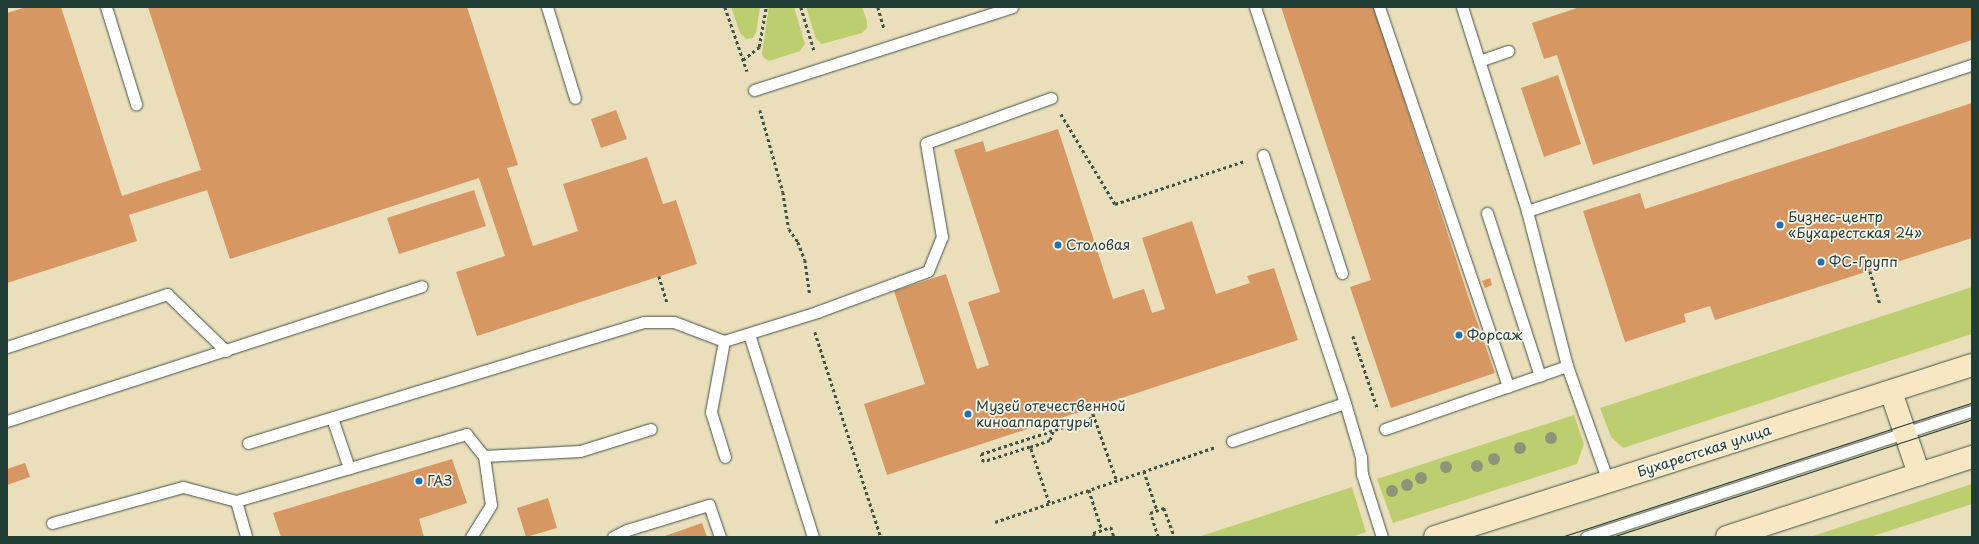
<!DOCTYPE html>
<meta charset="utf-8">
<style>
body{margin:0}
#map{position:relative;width:1979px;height:544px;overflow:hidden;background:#ebdebb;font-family:"Playpen Sans",sans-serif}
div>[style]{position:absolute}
.green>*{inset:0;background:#bdce70}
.building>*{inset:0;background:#d79763}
.path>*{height:2.5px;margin-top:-1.25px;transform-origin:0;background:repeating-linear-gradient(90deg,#3e5548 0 3px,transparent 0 6px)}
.roads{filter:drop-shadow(0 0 1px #3e5548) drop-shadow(0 0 1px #3e5548)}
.service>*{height:11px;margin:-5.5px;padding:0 5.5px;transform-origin:5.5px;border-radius:5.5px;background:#fff}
.secondary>*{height:22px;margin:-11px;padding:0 11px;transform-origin:11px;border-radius:11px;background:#f9e7c3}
.tram>*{height:1px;margin:-0.5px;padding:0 0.5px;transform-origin:0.5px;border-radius:0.5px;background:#1f3d34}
.trees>*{width:12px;height:12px;margin:-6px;border-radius:50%;background:#8c9577}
.dots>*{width:11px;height:11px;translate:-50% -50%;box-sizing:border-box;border:2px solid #fbf7ec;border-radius:50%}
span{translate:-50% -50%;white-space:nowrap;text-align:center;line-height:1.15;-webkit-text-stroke:3.5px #fbf7ec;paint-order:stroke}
.poi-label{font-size:14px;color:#1f3d34}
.left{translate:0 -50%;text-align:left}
.street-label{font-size:14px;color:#1f3d34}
.frame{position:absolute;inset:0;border:8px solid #1f3d34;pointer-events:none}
</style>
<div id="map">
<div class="green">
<i style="clip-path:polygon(731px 7px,760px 7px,756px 33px,753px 38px,746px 39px,740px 33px)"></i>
<i style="clip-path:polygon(769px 7px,794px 7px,805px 44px,800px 51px,769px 61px,763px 57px,762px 53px)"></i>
<i style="clip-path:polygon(806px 7px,862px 7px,867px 21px,867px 28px,862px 33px,822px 44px,816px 39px)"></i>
<i style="clip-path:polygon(1972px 287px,1972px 334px,1623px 448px,1611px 437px,1600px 408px)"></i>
<i style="clip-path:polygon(1574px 415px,1584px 444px,1577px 464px,1393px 523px,1377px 479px)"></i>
<i style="clip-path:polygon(1972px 484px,1972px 504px,1870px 537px,1810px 537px)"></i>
<i style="clip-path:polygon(1352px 487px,1366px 532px,1351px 537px,1198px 537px)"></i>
</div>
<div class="building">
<i style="clip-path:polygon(26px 7px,61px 7px,122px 196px,201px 170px,148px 7px,467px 7px,518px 165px,507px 168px,533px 246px,578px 231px,563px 184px,647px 157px,663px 204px,676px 200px,697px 264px,477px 336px,456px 272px,505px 256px,479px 178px,230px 259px,207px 190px,129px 215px,137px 241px,7px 283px,7px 13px)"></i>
<i style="clip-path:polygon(1281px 7px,1374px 7px,1469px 299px,1495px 373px,1391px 408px,1350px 287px,1371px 280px)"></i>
<i style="clip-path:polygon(1580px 7px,1972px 7px,1972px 40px,1593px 165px,1557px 55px,1544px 59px,1532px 23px)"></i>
<i style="clip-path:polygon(1558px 75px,1581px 144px,1544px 157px,1521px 88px)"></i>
<i style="clip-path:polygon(1972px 103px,1972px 238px,1715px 320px,1710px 306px,1684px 314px,1686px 322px,1625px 342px,1583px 211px,1640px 193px,1645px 209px)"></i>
<i style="clip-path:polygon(616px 110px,627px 139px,601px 148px,591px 119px)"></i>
<i style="clip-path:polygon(1058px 129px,1113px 299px,1144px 289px,1152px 313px,1165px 309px,1142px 238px,1192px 221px,1216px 294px,1250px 283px,1247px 276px,1274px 268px,1298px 340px,887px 475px,864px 404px,925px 384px,894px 291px,946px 274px,977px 369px,989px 365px,968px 302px,1000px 292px,954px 150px,983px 141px,986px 152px)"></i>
<i style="clip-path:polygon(474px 190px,486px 226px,399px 254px,387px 218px)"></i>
<i style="clip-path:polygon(1490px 278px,1492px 285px,1485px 288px,1482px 281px)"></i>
<i style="clip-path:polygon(452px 459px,467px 503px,419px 519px,424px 537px,281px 537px,273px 513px)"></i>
<i style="clip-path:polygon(25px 463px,30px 477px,7px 485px,7px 469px)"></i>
<i style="clip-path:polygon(548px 498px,557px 528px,526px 537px,517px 508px)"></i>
<i style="clip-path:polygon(702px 523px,707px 537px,662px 537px)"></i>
</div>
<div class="path">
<i style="left:725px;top:7px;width:68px;rotate:71deg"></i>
<i style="left:801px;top:7px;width:45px;rotate:73.2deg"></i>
<i style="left:878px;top:7px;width:22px;rotate:74deg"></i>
<i style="left:743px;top:60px;width:21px;rotate:-39deg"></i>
<i style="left:759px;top:47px;width:41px;rotate:-80.1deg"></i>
<i style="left:760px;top:110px;width:85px;rotate:74.3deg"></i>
<i style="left:783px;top:192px;width:37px;rotate:81deg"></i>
<i style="left:789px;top:229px;width:16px;rotate:55deg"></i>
<i style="left:798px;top:242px;width:19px;rotate:69deg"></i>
<i style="left:805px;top:260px;width:34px;rotate:82deg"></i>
<i style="left:1061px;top:114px;width:105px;rotate:59deg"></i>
<i style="left:1115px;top:204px;width:136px;rotate:-18.4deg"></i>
<i style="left:1870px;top:271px;width:34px;rotate:73deg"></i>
<i style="left:659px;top:276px;width:28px;rotate:73deg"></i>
<i style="left:815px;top:332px;width:215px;rotate:72.2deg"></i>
<i style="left:1353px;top:336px;width:78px;rotate:71.3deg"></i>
<i style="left:1091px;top:408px;width:77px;rotate:70.4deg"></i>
<i style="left:1030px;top:447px;width:21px;rotate:-19deg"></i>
<i style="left:1050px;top:440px;width:9px;rotate:-72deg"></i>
<i style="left:1144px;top:471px;width:41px;rotate:71.6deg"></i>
<i style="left:1089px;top:490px;width:42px;rotate:72deg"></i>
<i style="left:1049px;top:503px;width:59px;rotate:-108.7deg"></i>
<i style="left:1030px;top:447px;width:49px;rotate:162.3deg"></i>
<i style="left:983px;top:462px;width:8px;rotate:-104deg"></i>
<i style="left:981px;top:454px;width:119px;rotate:-18.1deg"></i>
<i style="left:995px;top:522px;width:232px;rotate:-18.8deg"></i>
<i style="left:1094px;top:537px;width:4px;rotate:-104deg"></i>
<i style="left:1093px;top:533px;width:19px;rotate:-18deg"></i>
<i style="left:1111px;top:527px;width:10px;rotate:73deg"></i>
<i style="left:1158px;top:537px;width:25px;rotate:-108deg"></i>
<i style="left:1150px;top:513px;width:15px;rotate:-20deg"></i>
<i style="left:1164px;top:508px;width:29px;rotate:70deg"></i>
</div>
<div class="roads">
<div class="service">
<i style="left:106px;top:7px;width:102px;rotate:72.8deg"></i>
<i style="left:547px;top:7px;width:95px;rotate:72.9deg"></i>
<i style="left:1255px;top:7px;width:280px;rotate:71.9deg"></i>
<i style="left:1379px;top:7px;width:401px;rotate:71.2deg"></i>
<i style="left:1462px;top:7px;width:214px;rotate:72.3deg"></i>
<i style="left:1527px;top:211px;width:160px;rotate:75.5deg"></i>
<i style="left:1567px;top:366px;width:122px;rotate:70.4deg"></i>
<i style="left:1479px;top:61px;width:31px;rotate:-19deg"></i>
<i style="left:754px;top:90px;width:271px;rotate:-17.8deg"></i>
<i style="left:1263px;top:155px;width:261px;rotate:71.7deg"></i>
<i style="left:1345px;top:403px;width:56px;rotate:73.5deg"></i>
<i style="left:1361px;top:457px;width:17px;rotate:87deg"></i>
<i style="left:1362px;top:474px;width:66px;rotate:72.4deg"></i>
<i style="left:1527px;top:211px;width:468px;rotate:-18.2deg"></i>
<i style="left:1487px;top:213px;width:171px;rotate:72deg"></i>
<i style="left:749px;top:334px;width:213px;rotate:72.5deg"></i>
<i style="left:724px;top:341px;width:72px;rotate:100.4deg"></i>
<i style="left:711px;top:412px;width:47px;rotate:72.7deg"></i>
<i style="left:7px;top:347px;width:169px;rotate:-18.3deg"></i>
<i style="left:167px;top:294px;width:82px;rotate:44deg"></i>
<i style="left:332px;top:418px;width:53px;rotate:71.2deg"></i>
<i style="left:7px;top:421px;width:436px;rotate:-18deg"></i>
<i style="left:1385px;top:429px;width:193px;rotate:-19.1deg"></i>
<i style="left:1232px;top:441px;width:119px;rotate:-18.6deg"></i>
<i style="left:248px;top:443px;width:413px;rotate:-17deg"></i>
<i style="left:643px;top:322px;width:31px"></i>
<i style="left:674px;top:322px;width:53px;rotate:20.8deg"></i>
<i style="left:724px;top:341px;width:97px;rotate:-17.3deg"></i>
<i style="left:817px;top:312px;width:118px;rotate:-20.3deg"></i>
<i style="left:928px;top:271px;width:37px;rotate:-68deg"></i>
<i style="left:942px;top:237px;width:95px;rotate:-99.7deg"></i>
<i style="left:926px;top:143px;width:133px;rotate:-19.8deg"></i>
<i style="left:484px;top:456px;width:96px;rotate:-3deg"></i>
<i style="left:580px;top:451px;width:74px;rotate:-17.2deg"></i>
<i style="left:236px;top:501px;width:37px;rotate:74deg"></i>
<i style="left:52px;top:523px;width:136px;rotate:-15.4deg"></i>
<i style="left:183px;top:487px;width:55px;rotate:14.8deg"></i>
<i style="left:236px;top:501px;width:240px;rotate:-16.2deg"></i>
<i style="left:466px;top:434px;width:28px;rotate:51deg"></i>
<i style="left:484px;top:456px;width:49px;rotate:81.9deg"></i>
<i style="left:491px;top:505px;width:38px;rotate:122deg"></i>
<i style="left:613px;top:537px;width:16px;rotate:-27deg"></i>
<i style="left:627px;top:530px;width:86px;rotate:-17deg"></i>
<i style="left:709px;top:505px;width:34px;rotate:71deg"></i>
<i style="left:1586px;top:537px;width:406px;rotate:-18.1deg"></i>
</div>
<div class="secondary">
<i style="left:1891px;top:392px;width:87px;rotate:71.1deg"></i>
<i style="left:1435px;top:537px;width:564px;rotate:-17.76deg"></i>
<i style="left:1727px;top:537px;width:258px;rotate:-18.1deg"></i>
</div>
</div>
<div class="tram">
<i style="left:1561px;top:537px;width:432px;rotate:-18.1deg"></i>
<i style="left:1612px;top:537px;width:379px;rotate:-18.1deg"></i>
</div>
<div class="trees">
<i style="left:1551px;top:438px"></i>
<i style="left:1520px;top:448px"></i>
<i style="left:1494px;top:459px"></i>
<i style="left:1477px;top:466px"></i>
<i style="left:1446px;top:467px"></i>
<i style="left:1421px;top:478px"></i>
<i style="left:1407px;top:485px"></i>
<i style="left:1392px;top:491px"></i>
</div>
<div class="dots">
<i style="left:1780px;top:225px;background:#1f6fb2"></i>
<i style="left:1058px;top:245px;background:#1f6fb2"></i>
<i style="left:1821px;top:262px;background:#1f6fb2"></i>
<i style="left:1459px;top:335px;background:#1f6fb2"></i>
<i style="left:968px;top:414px;background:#1f6fb2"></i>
<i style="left:419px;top:481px;background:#1f6fb2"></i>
</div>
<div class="poi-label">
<span class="left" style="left:1788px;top:225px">Бизнес-центр<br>«Бухарестская 24»</span>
<span class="left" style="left:1066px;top:245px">Столовая</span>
<span class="left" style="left:1829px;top:262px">ФС-Групп</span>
<span class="left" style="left:1467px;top:335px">Форсаж</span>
<span class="left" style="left:976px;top:414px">Музей отечественной<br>киноаппаратуры</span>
<span class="left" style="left:427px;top:481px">ГАЗ</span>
</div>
<div class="street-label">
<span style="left:1704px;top:451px;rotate:-18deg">Бухарестская улица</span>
</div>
<div class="frame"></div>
</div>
